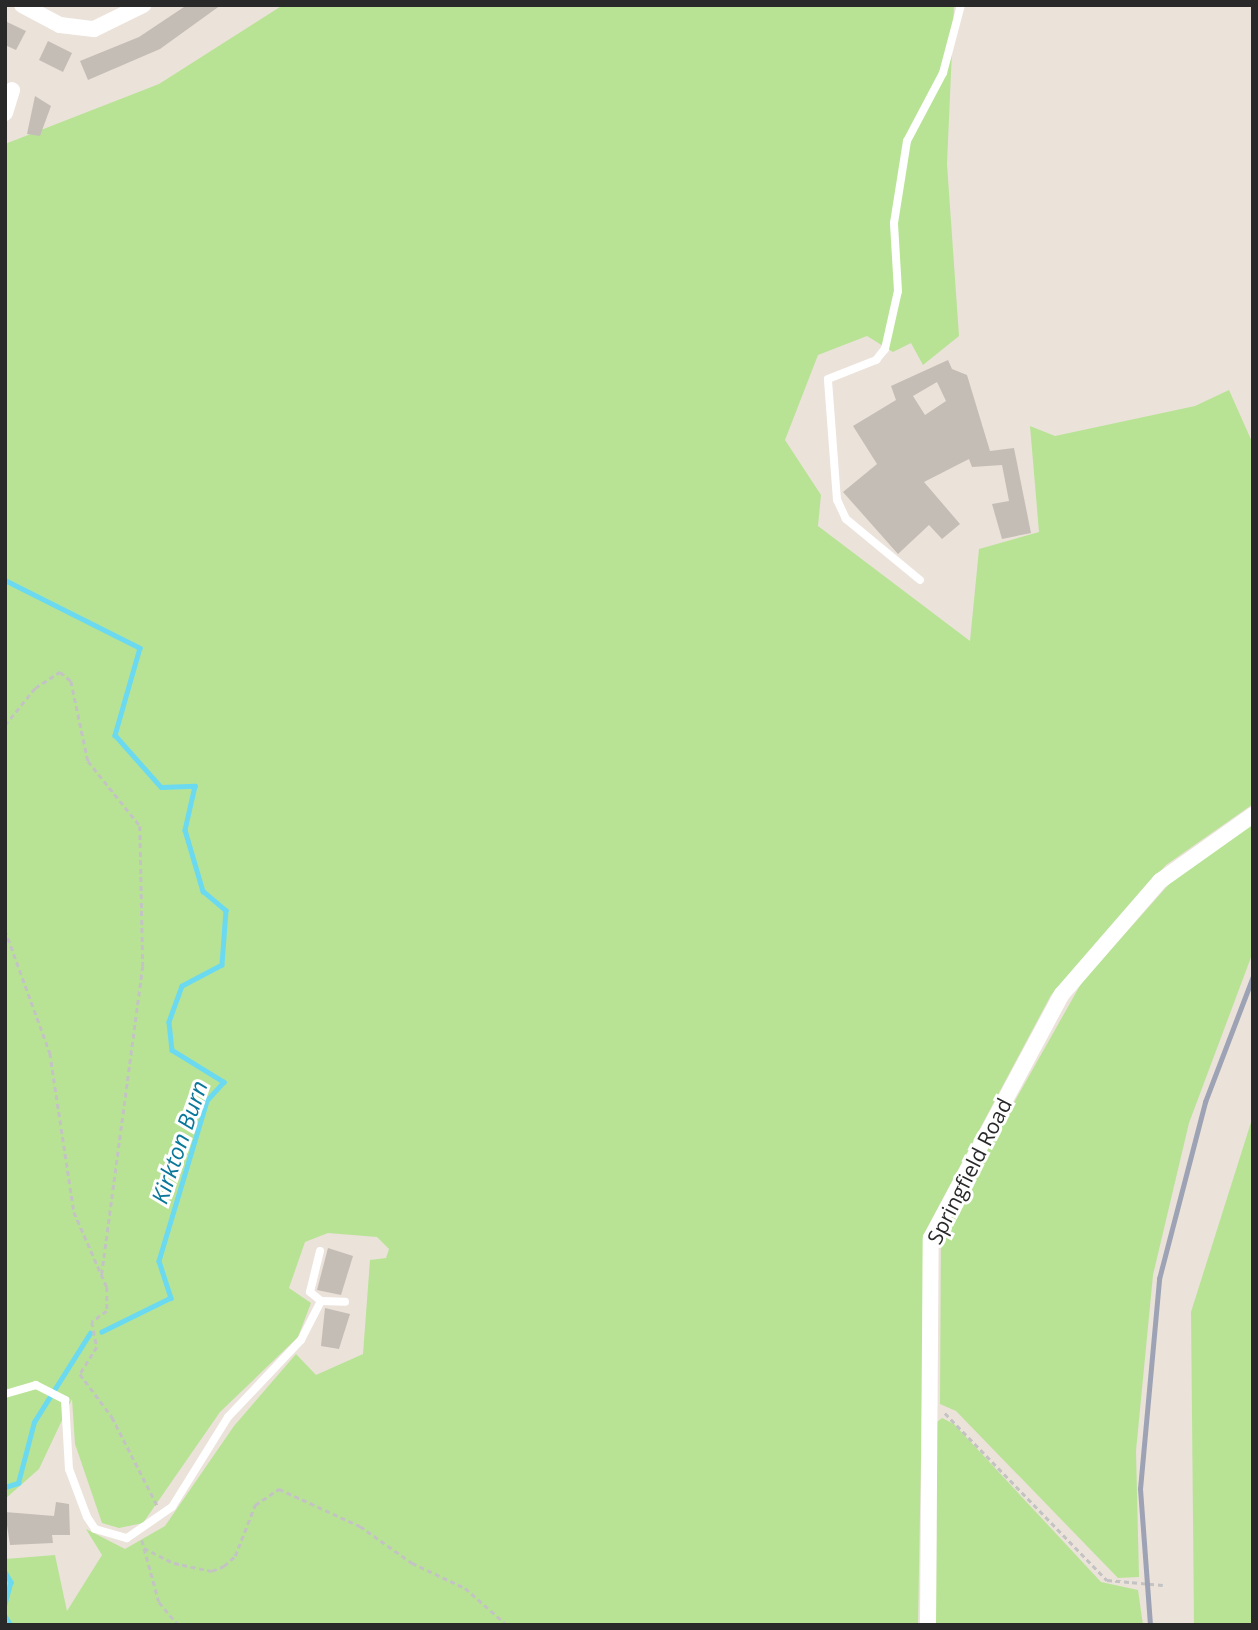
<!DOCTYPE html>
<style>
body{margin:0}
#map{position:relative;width:1258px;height:1630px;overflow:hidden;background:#ebe2da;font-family:"Open Sans",sans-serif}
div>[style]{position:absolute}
.green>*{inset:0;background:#b8e395}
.stream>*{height:4.5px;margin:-2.25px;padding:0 2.25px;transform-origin:2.25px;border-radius:2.25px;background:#6bdaf0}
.building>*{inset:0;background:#c4bdb6}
.path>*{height:2.5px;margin-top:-1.25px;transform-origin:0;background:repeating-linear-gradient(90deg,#c3c3c3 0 5px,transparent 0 8.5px)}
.service>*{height:8px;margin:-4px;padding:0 4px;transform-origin:4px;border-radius:4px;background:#fff}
.minor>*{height:16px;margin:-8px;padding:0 8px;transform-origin:8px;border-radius:8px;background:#fff}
.rail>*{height:4.5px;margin:-2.25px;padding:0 2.25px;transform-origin:2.25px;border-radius:2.25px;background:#9da3b4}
span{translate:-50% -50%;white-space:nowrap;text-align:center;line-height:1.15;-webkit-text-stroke:6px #fff;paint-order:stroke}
.street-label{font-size:21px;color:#292929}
.water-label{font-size:23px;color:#0b789a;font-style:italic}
.frame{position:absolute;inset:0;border:7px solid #292929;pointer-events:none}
</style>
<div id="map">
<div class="green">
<i style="clip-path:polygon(283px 5px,954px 5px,947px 164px,959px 336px,923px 365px,911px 343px,893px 352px,867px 336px,818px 355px,785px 440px,821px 495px,818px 526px,970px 641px,979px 549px,1039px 532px,1030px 426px,1055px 436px,1195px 406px,1229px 390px,1253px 444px,1253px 804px,1166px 865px,1051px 995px,925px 1232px,918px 1625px,5px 1625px,5px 1559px,55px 1555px,67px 1611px,102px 1555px,86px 1529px,125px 1549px,165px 1526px,234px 1426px,296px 1354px,316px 1375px,363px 1354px,370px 1260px,386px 1258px,389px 1249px,377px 1237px,328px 1233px,305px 1242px,289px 1288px,311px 1303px,298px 1337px,220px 1412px,143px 1523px,119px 1528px,102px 1523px,75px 1444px,72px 1399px,39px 1469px,5px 1499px,5px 144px,159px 84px)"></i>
<i style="clip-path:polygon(1253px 822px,1253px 952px,1189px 1123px,1153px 1275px,1136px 1451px,1139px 1577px,1118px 1578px,956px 1411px,940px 1404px,941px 1232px,1082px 982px,1179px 873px)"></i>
<i style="clip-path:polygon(1253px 1116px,1253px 1625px,1194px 1625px,1191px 1312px)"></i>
<i style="clip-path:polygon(942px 1418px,954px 1424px,1101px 1582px,1138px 1590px,1143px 1625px,936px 1625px,937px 1422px)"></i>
</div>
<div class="stream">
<i style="left:5px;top:580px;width:151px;rotate:26.7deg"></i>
<i style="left:140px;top:648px;width:91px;rotate:106deg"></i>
<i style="left:115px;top:735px;width:69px;rotate:48.5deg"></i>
<i style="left:161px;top:787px;width:34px;rotate:-2deg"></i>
<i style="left:195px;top:786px;width:45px;rotate:102.8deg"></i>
<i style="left:185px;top:830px;width:64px;rotate:73.6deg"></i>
<i style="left:203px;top:891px;width:30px;rotate:40deg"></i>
<i style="left:226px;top:910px;width:55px;rotate:94.2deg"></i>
<i style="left:222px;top:965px;width:45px;rotate:152.3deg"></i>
<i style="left:182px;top:986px;width:38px;rotate:110deg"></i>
<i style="left:169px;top:1022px;width:28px;rotate:84deg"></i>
<i style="left:172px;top:1050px;width:61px;rotate:31.6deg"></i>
<i style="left:224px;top:1082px;width:25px;rotate:132deg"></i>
<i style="left:207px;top:1101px;width:167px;rotate:106.7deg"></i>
<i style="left:159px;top:1261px;width:39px;rotate:72deg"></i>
<i style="left:171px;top:1298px;width:77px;rotate:153.8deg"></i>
<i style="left:5px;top:1487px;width:14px;rotate:-17deg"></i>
<i style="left:18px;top:1483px;width:63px;rotate:-75.3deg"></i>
<i style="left:34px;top:1422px;width:105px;rotate:-57.8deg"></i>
<i style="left:5px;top:1572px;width:12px;rotate:59deg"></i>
<i style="left:11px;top:1582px;width:23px;rotate:105deg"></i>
<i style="left:5px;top:1616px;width:11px;rotate:56deg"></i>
</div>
<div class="building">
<i style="clip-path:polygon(187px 5px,221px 5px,160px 49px,88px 80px,80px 61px,139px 37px)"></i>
<i style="clip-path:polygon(5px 21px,26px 31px,16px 50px,5px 45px)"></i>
<i style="clip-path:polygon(48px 41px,72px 53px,63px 72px,39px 60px)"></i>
<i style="clip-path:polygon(35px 96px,51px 106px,40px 136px,27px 134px)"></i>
<i style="clip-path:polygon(evenodd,948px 360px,952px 369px,967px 375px,990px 451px,1014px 448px,1031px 533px,1002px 539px,992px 504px,1009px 501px,1002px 465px,972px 467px,969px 459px,924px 482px,960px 524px,942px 539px,929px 525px,898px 554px,843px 492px,877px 464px,853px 426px,896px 400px,891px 386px,948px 360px,937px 382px,946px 401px,925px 415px,913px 396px,937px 382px)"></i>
<i style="clip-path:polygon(328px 1248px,353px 1256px,341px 1295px,317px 1290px)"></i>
<i style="clip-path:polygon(325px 1308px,350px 1314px,339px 1349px,321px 1346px)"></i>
<i style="clip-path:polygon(56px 1502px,69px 1504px,70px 1535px,52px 1535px,53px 1543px,10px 1545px,5px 1512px,54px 1516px)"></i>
</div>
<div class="path">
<i style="left:5px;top:725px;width:48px;rotate:-51deg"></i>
<i style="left:35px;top:688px;width:30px;rotate:-33deg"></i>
<i style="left:60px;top:672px;width:14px;rotate:39deg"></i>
<i style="left:71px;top:681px;width:82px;rotate:78deg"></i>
<i style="left:88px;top:761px;width:83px;rotate:51.3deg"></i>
<i style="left:140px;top:826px;width:140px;rotate:88.8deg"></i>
<i style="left:143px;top:966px;width:312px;rotate:97.6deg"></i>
<i style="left:5px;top:930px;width:131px;rotate:69.9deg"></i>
<i style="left:50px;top:1053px;width:161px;rotate:81.4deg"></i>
<i style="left:74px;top:1212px;width:82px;rotate:66.3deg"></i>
<i style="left:107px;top:1287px;width:24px;rotate:90deg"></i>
<i style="left:107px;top:1311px;width:19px;rotate:144deg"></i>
<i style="left:92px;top:1322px;width:25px;rotate:79deg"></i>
<i style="left:97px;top:1347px;width:32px;rotate:122deg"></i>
<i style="left:80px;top:1374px;width:54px;rotate:53.3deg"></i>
<i style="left:112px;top:1417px;width:99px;rotate:62.9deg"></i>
<i style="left:945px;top:1413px;width:233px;rotate:45.9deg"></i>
<i style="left:1107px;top:1580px;width:56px;rotate:5.1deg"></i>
<i style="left:142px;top:1540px;width:64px;rotate:74.7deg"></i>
<i style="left:159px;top:1602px;width:30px;rotate:50deg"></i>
<i style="left:144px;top:1548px;width:34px;rotate:27deg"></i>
<i style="left:174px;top:1563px;width:39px;rotate:12deg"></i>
<i style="left:212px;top:1571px;width:13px;rotate:-23deg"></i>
<i style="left:224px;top:1566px;width:15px;rotate:-42deg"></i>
<i style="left:235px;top:1556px;width:55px;rotate:-68.6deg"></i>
<i style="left:255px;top:1505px;width:29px;rotate:-34deg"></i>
<i style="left:279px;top:1489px;width:89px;rotate:24.6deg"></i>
<i style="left:360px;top:1526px;width:64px;rotate:35.4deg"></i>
<i style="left:412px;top:1563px;width:59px;rotate:25.3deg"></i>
<i style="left:465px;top:1588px;width:56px;rotate:41.4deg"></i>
</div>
<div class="service">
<i style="left:920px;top:580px;width:96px;rotate:-140.5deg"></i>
<i style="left:846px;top:519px;width:21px;rotate:-115deg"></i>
<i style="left:837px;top:500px;width:121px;rotate:-94.3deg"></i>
<i style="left:828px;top:379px;width:52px;rotate:-21.6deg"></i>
<i style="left:876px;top:360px;width:14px;rotate:-51deg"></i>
<i style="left:885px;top:349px;width:59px;rotate:-77.4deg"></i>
<i style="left:898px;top:291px;width:68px;rotate:-93.4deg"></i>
<i style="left:894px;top:223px;width:83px;rotate:-81deg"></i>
<i style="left:907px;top:141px;width:77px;rotate:-62.1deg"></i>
<i style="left:943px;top:73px;width:70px;rotate:-75.2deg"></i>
<i style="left:320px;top:1251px;width:42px;rotate:103.7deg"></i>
<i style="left:310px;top:1292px;width:14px;rotate:39deg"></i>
<i style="left:321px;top:1301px;width:24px;rotate:2deg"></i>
<i style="left:5px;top:1394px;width:32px;rotate:-16deg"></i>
<i style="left:36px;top:1385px;width:33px;rotate:27deg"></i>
<i style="left:65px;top:1400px;width:69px;rotate:86.7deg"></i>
<i style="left:69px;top:1469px;width:51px;rotate:69.4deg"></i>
<i style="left:87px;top:1517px;width:14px;rotate:56deg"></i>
<i style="left:95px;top:1529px;width:33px;rotate:16deg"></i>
<i style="left:127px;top:1538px;width:55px;rotate:-34.6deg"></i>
<i style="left:172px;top:1507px;width:106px;rotate:-58.1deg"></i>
<i style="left:228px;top:1417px;width:106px;rotate:-46.5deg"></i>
<i style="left:301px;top:1340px;width:44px;rotate:-62.9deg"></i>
</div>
<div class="minor">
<i style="left:22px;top:5px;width:43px;rotate:27.8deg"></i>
<i style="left:60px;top:25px;width:34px;rotate:7deg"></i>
<i style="left:94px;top:29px;width:55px;rotate:-26.1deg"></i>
<i style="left:5px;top:113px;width:24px;rotate:-73deg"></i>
<i style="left:928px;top:1625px;width:387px;rotate:-89.6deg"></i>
<i style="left:931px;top:1238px;width:277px;rotate:-61.8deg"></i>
<i style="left:1062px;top:994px;width:150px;rotate:-49.1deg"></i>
<i style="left:1160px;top:881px;width:114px;rotate:-35.4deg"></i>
</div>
<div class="rail">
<i style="left:1150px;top:1625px;width:136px;rotate:-94.2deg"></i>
<i style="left:1140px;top:1489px;width:211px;rotate:-84.8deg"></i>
<i style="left:1159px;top:1279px;width:183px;rotate:-75.4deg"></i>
<i style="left:1205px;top:1102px;width:135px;rotate:-69.1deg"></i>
</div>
<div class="street-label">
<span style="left:969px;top:1171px;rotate:-63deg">Springfield Road</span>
</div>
<div class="water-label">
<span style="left:179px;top:1142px;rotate:-71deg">Kirkton Burn</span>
</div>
<div class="frame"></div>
</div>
